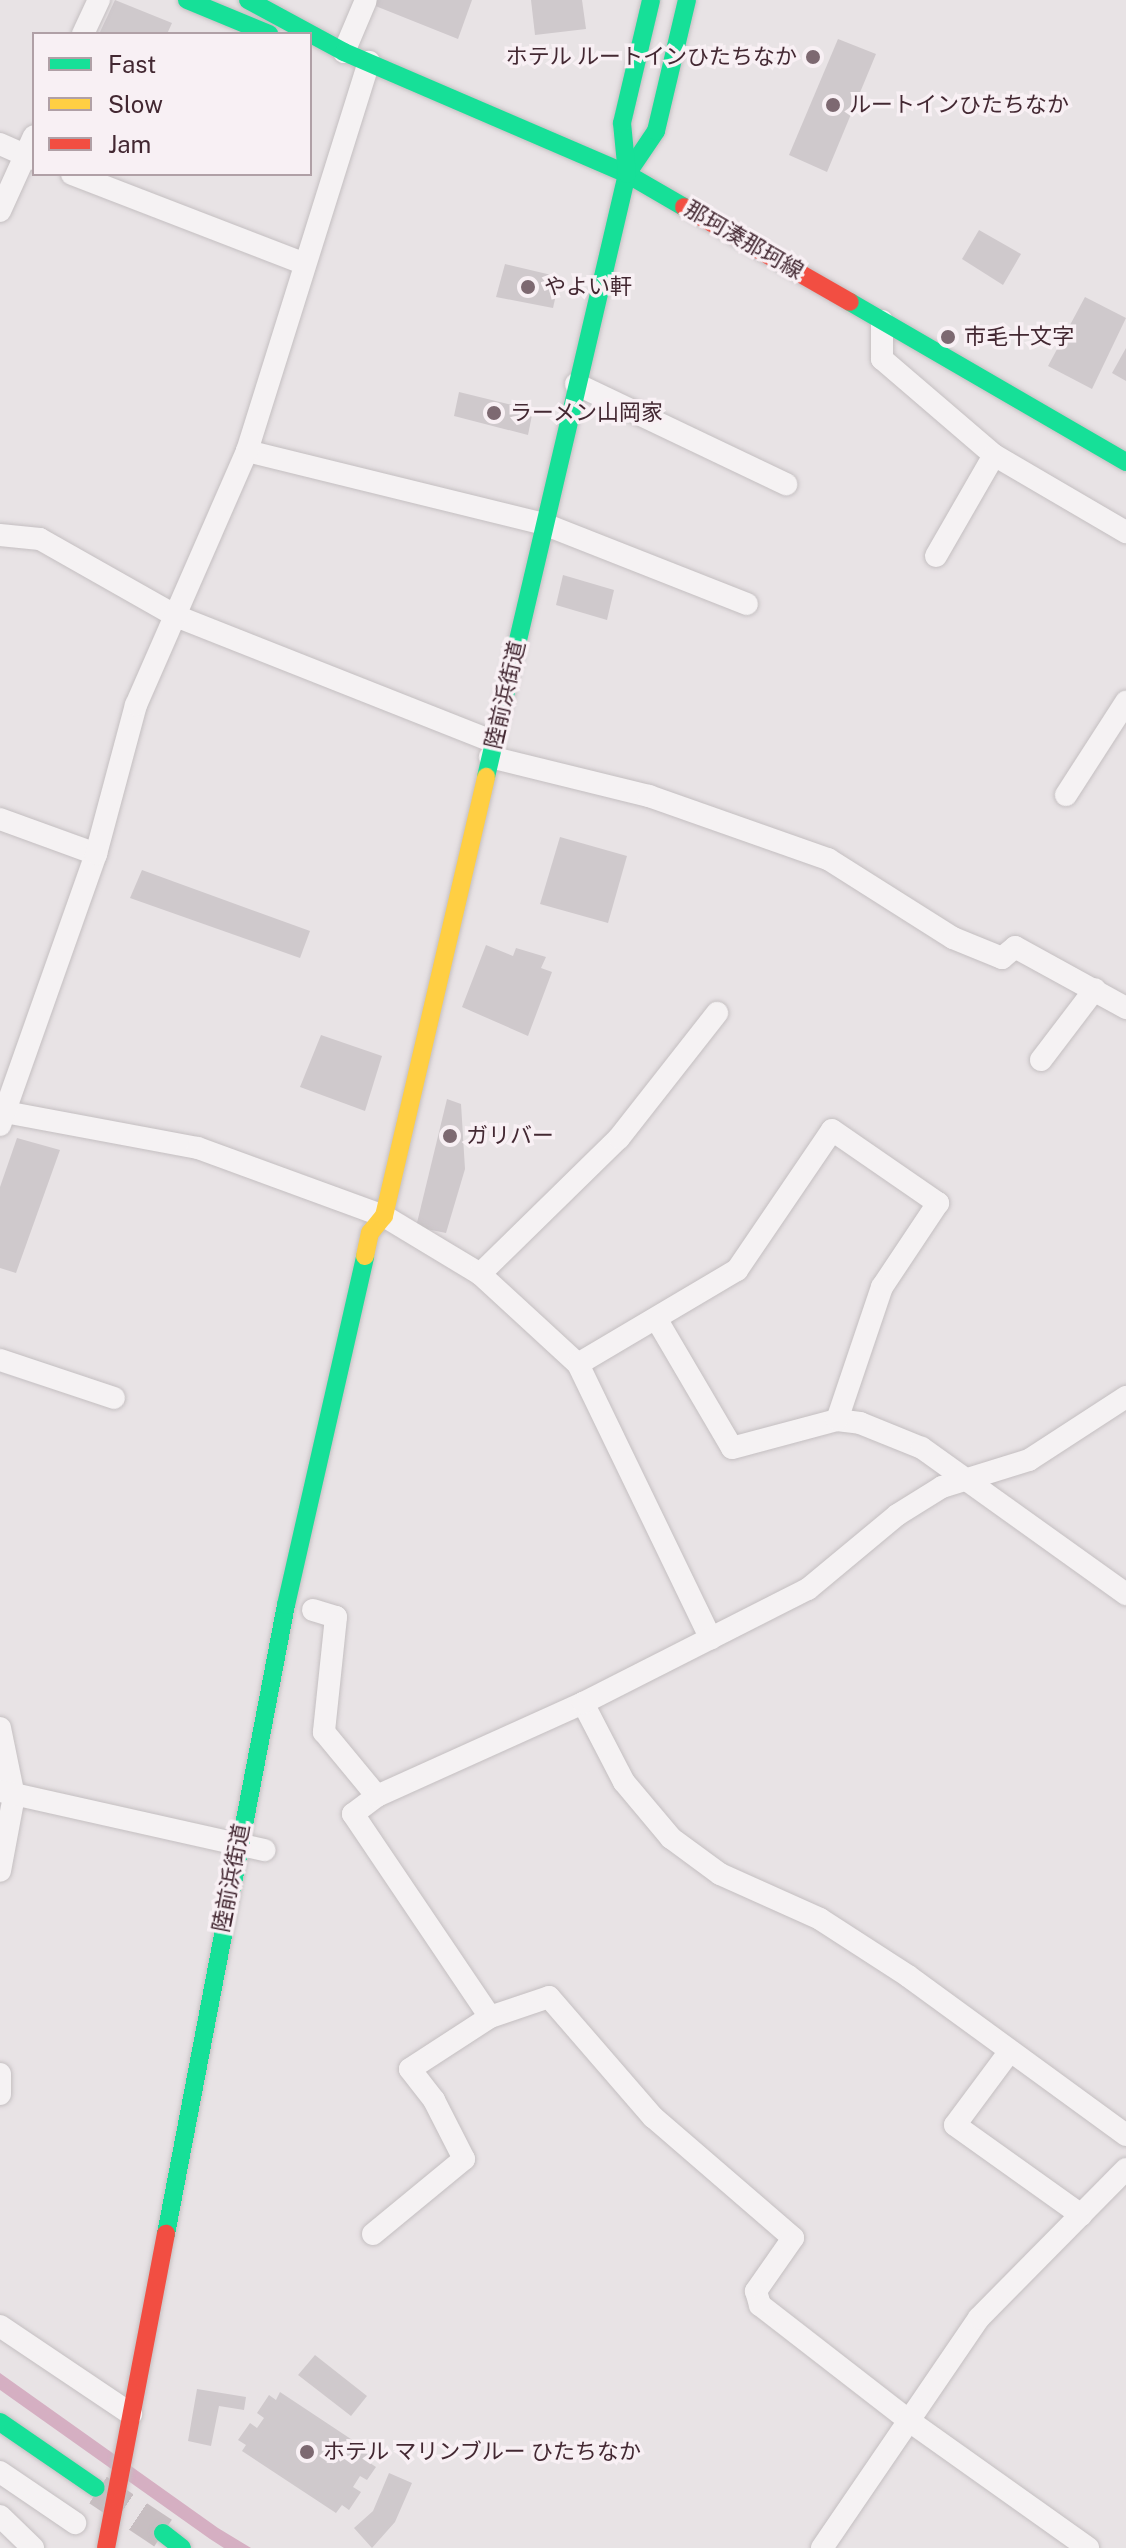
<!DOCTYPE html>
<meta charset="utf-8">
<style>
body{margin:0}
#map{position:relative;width:1126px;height:2548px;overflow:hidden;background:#e8e3e5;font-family:"Public Sans","Noto Sans JP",sans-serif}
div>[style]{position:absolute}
.water>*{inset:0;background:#d5afc2}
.building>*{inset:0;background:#cfc9cc}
.secondary-tunnel>*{height:32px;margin-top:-16px;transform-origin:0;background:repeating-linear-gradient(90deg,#c7bec1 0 32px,transparent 0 48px)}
.roads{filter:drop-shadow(0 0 2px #c4bfc1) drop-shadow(0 0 2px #c4bfc1)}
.street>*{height:22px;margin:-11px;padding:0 11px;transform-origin:11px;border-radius:11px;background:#f5f2f3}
.fast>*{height:18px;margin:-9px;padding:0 9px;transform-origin:9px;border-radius:9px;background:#16e098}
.slow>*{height:18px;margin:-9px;padding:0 9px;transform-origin:9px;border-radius:9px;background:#ffcf43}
.jam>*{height:18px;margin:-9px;padding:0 9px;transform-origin:9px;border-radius:9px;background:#f24e42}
.dots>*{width:22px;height:22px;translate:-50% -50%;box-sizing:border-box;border:4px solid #f8f0f4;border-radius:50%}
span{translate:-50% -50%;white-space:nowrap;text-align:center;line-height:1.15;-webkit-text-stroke:7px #f8f0f4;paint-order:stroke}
.poi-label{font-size:22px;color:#432832}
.right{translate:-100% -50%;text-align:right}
.left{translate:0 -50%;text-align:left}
.street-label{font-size:22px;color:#432832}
.legend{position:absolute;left:32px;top:32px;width:280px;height:144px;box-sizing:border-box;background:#f8f0f4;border:2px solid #b0a0a6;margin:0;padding:10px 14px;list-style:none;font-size:24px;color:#432832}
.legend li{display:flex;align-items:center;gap:16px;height:40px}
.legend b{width:40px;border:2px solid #b0a0a6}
</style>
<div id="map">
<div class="water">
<i style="clip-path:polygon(0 2373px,218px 2528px,251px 2548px,224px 2548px,210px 2539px,0 2390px)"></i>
</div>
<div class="building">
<i style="clip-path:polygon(115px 0,172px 23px,167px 34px,99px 34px)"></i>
<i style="clip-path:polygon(375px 0,472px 0,458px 39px,373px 5px)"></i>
<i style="clip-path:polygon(531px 0,582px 0,586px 29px,535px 35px)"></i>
<i style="clip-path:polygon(838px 39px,876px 54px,827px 172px,789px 155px)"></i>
<i style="clip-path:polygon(979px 230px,1021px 254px,1003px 285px,962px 259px)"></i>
<i style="clip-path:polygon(505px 264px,560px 277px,553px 308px,496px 297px)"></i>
<i style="clip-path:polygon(1085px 297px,1126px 318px,1092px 389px,1048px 366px)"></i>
<i style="clip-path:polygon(1126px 348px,1126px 381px,1112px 373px)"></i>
<i style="clip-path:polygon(459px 392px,533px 410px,528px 435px,454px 416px)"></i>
<i style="clip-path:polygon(563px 575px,614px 590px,607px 620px,556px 605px)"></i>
<i style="clip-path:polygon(560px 837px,627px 856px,608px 923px,540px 904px)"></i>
<i style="clip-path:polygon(142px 870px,310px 931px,300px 958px,130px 898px)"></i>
<i style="clip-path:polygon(486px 945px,513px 956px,516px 948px,546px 957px,541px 968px,552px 972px,528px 1036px,462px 1007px)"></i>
<i style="clip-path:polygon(321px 1035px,382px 1056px,365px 1111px,300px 1087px)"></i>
<i style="clip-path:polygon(447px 1099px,461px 1104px,465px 1169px,446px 1233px,416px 1227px)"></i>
<i style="clip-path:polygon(17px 1138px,60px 1150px,16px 1273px,0 1268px,0 1187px)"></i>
<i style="clip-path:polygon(315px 2355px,367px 2396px,351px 2416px,298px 2375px)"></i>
<i style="clip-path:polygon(197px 2389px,246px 2397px,244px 2410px,219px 2406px,211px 2446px,188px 2441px)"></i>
<i style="clip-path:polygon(280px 2392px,372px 2453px,367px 2461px,376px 2467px,367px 2480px,360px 2476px,353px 2487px,361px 2492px,349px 2510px,342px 2505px,336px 2513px,242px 2451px,246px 2445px,238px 2440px,250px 2423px,257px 2428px,264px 2418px,257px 2413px,269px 2395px,276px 2400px)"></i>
<i style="clip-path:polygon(389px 2473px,412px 2483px,395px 2522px,372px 2548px,354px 2528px,373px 2511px)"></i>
</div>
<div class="secondary-tunnel">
<i style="left:98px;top:2490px;width:78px;rotate:33.5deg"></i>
</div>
<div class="roads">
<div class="street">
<i style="left:83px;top:34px;width:38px;rotate:-65deg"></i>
<i style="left:344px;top:52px;width:56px;rotate:-67.1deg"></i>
<i style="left:0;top:144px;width:37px;rotate:24deg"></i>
<i style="left:72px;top:174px;width:248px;rotate:21.1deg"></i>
<i style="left:0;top:211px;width:82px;rotate:-65.6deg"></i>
<i style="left:882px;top:321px;width:38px;rotate:90deg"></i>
<i style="left:882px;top:359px;width:148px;rotate:40.6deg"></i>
<i style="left:994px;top:455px;width:153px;rotate:30.3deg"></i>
<i style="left:576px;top:384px;width:233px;rotate:25.5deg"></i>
<i style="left:247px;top:451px;width:306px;rotate:13.8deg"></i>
<i style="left:544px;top:524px;width:218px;rotate:21.5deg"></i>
<i style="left:0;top:535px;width:40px;rotate:5.7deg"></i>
<i style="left:40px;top:539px;width:156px;rotate:29.5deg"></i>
<i style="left:176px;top:616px;width:342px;rotate:21.6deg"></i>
<i style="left:936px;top:556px;width:116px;rotate:-60.1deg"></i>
<i style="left:490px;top:757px;width:164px;rotate:13.8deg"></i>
<i style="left:649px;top:796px;width:190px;rotate:19.4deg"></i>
<i style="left:828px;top:859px;width:148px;rotate:32.3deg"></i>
<i style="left:953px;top:938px;width:53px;rotate:22.2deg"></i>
<i style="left:1002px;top:958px;width:17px;rotate:-40deg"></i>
<i style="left:1015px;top:947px;width:127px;rotate:28.8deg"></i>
<i style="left:1066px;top:795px;width:111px;rotate:-57.2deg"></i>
<i style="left:0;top:819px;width:102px;rotate:20deg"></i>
<i style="left:1041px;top:1060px;width:89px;rotate:-52.7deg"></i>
<i style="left:0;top:1111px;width:201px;rotate:10.6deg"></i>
<i style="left:198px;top:1148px;width:198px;rotate:20.1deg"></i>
<i style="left:384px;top:1216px;width:112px;rotate:31.1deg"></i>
<i style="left:480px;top:1274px;width:133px;rotate:42.6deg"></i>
<i style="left:578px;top:1364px;width:305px;rotate:64.2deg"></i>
<i style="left:0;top:1125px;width:288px;rotate:-70.5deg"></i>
<i style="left:96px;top:854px;width:154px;rotate:-75deg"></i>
<i style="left:136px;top:705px;width:277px;rotate:-66.4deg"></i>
<i style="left:247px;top:451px;width:408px;rotate:-72.6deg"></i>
<i style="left:480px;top:1274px;width:194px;rotate:-44.4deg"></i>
<i style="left:619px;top:1138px;width:159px;rotate:-51.9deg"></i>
<i style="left:657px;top:1320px;width:148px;rotate:59.6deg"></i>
<i style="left:732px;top:1448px;width:109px;rotate:-14.9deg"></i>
<i style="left:837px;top:1420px;width:23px;rotate:7deg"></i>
<i style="left:860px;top:1423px;width:67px;rotate:22deg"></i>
<i style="left:922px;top:1448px;width:251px;rotate:35.6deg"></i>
<i style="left:0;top:1360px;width:120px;rotate:18.4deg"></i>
<i style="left:578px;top:1364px;width:185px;rotate:-30.6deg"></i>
<i style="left:737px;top:1270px;width:169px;rotate:-55.8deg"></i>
<i style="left:832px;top:1130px;width:129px;rotate:34.6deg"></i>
<i style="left:938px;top:1203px;width:101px;rotate:123.7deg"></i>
<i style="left:882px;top:1287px;width:140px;rotate:108.7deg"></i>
<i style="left:313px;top:1610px;width:24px;rotate:17deg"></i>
<i style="left:336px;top:1617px;width:116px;rotate:96deg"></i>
<i style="left:324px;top:1732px;width:83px;rotate:50.4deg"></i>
<i style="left:583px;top:1703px;width:89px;rotate:62.6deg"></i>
<i style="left:624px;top:1782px;width:73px;rotate:50deg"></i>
<i style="left:671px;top:1838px;width:61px;rotate:36.3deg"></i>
<i style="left:720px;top:1874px;width:110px;rotate:24.2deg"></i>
<i style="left:820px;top:1919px;width:105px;rotate:32.9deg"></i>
<i style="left:908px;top:1976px;width:270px;rotate:36.1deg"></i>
<i style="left:0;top:1728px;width:69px;rotate:78.4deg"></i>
<i style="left:14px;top:1796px;width:76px;rotate:100.6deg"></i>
<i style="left:0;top:1791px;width:271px;rotate:12.6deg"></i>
<i style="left:490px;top:2017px;width:245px;rotate:-124deg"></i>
<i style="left:353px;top:1814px;width:30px;rotate:-37deg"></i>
<i style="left:377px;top:1796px;width:226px;rotate:-24.3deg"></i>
<i style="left:583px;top:1703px;width:252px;rotate:-26.9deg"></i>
<i style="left:808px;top:1589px;width:116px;rotate:-39.7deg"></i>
<i style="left:897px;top:1515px;width:53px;rotate:-31.9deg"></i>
<i style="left:942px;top:1487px;width:91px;rotate:-17.2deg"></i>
<i style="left:1029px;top:1460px;width:116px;rotate:-33deg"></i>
<i style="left:1010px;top:2051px;width:92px;rotate:126.6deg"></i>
<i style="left:955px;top:2125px;width:155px;rotate:35.5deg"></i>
<i style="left:0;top:2074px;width:20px;rotate:90deg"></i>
<i style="left:373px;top:2234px;width:118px;rotate:-39.5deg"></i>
<i style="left:464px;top:2159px;width:66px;rotate:-117deg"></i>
<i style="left:434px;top:2100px;width:39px;rotate:-128deg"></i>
<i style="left:410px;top:2069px;width:95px;rotate:-33deg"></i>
<i style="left:490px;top:2017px;width:62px;rotate:-18.7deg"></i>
<i style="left:549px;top:1997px;width:159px;rotate:49.1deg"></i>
<i style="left:653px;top:2117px;width:185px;rotate:40.8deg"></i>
<i style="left:793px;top:2238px;width:65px;rotate:124.9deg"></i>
<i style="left:756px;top:2291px;width:15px;rotate:74deg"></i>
<i style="left:760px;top:2305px;width:187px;rotate:37.8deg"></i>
<i style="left:908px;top:2420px;width:221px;rotate:35.4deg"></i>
<i style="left:0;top:2326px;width:158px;rotate:33.9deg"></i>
<i style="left:0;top:2472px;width:91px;rotate:34.2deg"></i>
<i style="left:0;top:2516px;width:46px;rotate:44.1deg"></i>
<i style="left:822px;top:2548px;width:278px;rotate:-55.7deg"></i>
<i style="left:979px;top:2318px;width:209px;rotate:-45.4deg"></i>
</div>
<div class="fast">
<i style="left:187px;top:0;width:89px;rotate:22.5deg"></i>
<i style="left:248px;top:0;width:109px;rotate:28.4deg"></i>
<i style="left:344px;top:52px;width:308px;rotate:23.3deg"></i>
<i style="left:627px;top:174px;width:66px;rotate:30.1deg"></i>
<i style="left:627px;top:174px;width:52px;rotate:-56deg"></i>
<i style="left:656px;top:131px;width:135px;rotate:-76.7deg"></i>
<i style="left:850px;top:302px;width:319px;rotate:30.1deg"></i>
<i style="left:486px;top:777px;width:619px;rotate:-76.84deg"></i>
<i style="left:627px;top:174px;width:51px;rotate:-95.6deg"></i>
<i style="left:622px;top:123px;width:126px;rotate:-76.7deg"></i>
<i style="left:166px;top:2234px;width:640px;rotate:-79.2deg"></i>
<i style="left:286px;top:1605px;width:358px;rotate:-77.2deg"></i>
<i style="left:0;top:2422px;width:116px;rotate:34.5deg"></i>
<i style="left:163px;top:2533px;width:24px;rotate:38deg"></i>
</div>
<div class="slow">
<i style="left:365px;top:1256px;width:24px;rotate:-78deg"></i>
<i style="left:370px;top:1233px;width:22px;rotate:-51deg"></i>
<i style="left:384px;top:1216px;width:451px;rotate:-76.9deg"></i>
</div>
<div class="jam">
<i style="left:684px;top:207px;width:191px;rotate:29.8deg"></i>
<i style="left:106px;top:2548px;width:320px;rotate:-79.2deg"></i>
</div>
</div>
<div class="dots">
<i style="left:813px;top:57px;background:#7d6971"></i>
<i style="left:833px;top:105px;background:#7d6971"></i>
<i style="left:528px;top:287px;background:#7d6971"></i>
<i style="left:948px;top:337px;background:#7d6971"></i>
<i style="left:494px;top:413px;background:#7d6971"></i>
<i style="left:450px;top:1136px;background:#7d6971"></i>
<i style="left:307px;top:2452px;background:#7d6971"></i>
</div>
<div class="poi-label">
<span class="right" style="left:797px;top:57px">ホテル ルートインひたちなか</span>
<span class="left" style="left:849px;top:105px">ルートインひたちなか</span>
<span class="left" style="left:544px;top:287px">やよい軒</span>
<span class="left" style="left:964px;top:337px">市毛十文字</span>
<span class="left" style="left:510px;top:413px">ラーメン山岡家</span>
<span class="left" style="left:466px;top:1136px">ガリバー</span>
<span class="left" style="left:323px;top:2452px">ホテル マリンブルー ひたちなか</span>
</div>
<div class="street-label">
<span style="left:744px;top:240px;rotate:30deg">那珂湊那珂線</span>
<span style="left:505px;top:695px;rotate:-77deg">陸前浜街道</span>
<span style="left:231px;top:1878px;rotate:-79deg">陸前浜街道</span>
</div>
<ul class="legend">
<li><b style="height:10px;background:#16e098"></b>Fast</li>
<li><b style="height:10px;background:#ffcf43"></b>Slow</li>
<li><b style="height:10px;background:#f24e42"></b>Jam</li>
</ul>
</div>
